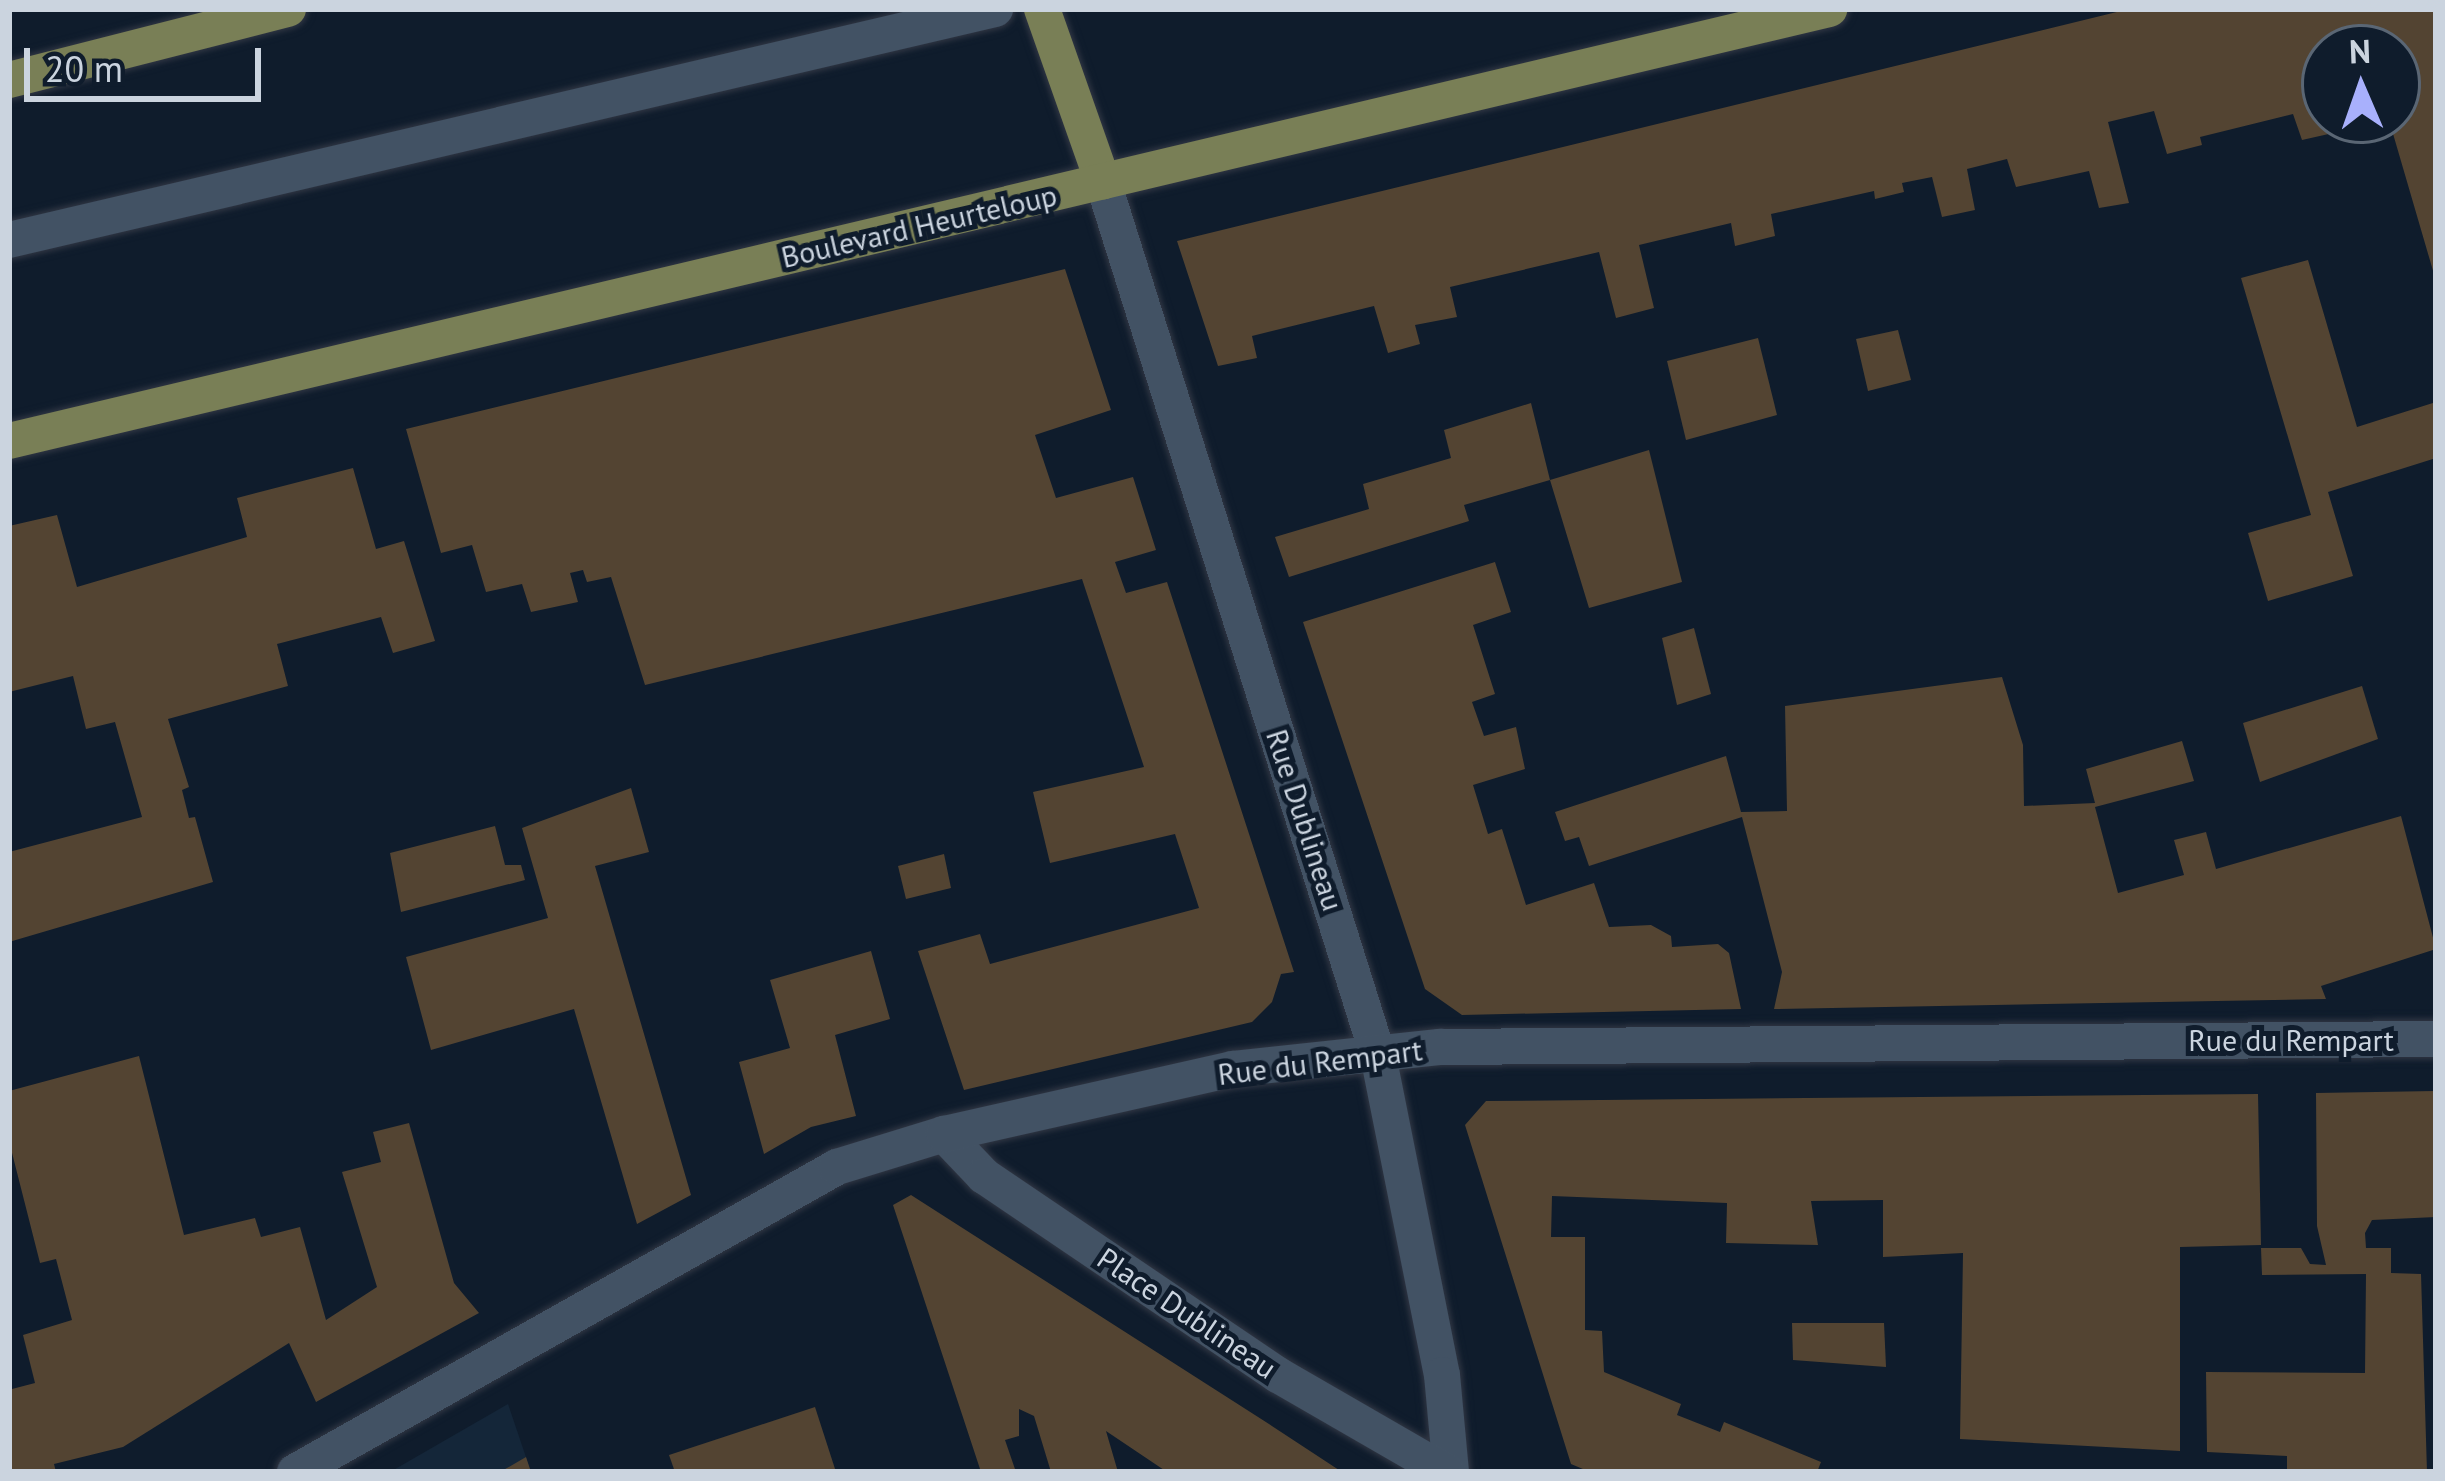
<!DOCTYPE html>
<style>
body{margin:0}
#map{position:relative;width:2445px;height:1481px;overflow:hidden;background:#0f1c2c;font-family:"PT Sans",sans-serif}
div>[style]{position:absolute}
.built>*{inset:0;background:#142639}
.building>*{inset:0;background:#534432}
.roads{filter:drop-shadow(0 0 3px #313744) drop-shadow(0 0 3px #313744)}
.minor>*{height:36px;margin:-18px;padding:0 18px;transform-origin:18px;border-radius:18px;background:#425264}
.major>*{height:36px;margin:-18px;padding:0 18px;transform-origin:18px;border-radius:18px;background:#797f56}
span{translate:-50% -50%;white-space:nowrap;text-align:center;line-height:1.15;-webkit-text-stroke:10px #0f1c2c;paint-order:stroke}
.street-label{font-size:30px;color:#cbd4df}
.frame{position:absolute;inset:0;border:12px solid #cbd4df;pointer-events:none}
.north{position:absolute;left:2301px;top:24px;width:120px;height:120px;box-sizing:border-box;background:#0f1c2c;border:3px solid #5a6674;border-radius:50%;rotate:358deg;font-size:33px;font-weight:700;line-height:48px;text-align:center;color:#cbd4df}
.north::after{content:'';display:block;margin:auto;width:42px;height:54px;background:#a8b0fc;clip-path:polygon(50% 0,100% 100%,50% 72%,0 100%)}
.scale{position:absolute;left:24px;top:48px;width:237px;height:54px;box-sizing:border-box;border:6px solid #cbd4df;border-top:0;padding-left:15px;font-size:36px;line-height:42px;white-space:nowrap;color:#cbd4df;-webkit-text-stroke:9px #0f1c2c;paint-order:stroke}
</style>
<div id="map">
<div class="built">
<i style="clip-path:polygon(508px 1404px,531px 1472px,390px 1472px)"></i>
</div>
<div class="building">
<i style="clip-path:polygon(2129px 9px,2436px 9px,2436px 281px,2389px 120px,2397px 120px,2397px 48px,2325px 48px,2325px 120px,2382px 122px,2302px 140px,2293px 114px,2200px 137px,2202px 145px,2167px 154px,2154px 111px,2108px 122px,2129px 203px,2099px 208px,2089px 171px,2016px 187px,2007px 159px,1967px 169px,1975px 210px,1942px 217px,1932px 177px,1902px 183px,1904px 192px,1875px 199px,1874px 191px,1771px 214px,1775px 236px,1735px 246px,1731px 223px,1639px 245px,1654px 308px,1616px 318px,1599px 252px,1450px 287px,1457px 317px,1415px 325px,1420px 344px,1388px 353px,1374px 306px,1252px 336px,1257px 358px,1218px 366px,1177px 241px)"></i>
<i style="clip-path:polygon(2308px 260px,2357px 427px,2436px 402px,2436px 458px,2328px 492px,2353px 576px,2268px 601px,2248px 533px,2311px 515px,2241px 278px)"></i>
<i style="clip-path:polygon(1065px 269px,1111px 410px,1035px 435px,1056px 498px,1133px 477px,1156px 550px,1115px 562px,1126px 593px,1167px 582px,1294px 972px,1281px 974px,1272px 1002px,1252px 1022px,964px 1090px,918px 951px,980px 934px,990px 964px,1199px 908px,1175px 834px,1050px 863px,1033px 792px,1144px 767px,1082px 579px,645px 685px,611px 577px,587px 582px,583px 570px,570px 573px,578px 602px,531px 612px,522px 584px,486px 592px,472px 545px,441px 553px,406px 429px)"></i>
<i style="clip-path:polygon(1898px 330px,1911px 380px,1868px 391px,1856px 339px)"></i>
<i style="clip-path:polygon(1758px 338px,1777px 415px,1686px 440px,1667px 361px)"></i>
<i style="clip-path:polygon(1531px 403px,1550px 480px,1649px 450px,1682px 582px,1589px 608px,1550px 480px,1464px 505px,1469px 521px,1289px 577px,1275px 537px,1369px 509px,1363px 484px,1451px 458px,1444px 430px)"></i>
<i style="clip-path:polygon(353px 468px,376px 549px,404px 541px,435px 641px,393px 653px,381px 617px,277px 644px,288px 686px,168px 719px,189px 787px,182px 790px,189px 818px,195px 817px,213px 882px,9px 942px,9px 852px,142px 817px,115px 722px,86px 729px,73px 676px,9px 692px,9px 526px,57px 515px,77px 587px,247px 537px,237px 498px)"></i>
<i style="clip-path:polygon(1495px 562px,1511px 612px,1473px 625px,1495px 694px,1472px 702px,1484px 736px,1516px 727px,1525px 769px,1473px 785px,1488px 834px,1502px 829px,1526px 905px,1594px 883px,1609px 927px,1651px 925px,1671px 936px,1672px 947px,1718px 944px,1729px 953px,1741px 1009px,1462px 1015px,1425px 989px,1303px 622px)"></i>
<i style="clip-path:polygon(1694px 628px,1711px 694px,1677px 705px,1662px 638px)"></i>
<i style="clip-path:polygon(2002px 677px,2023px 745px,2024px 806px,2095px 803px,2086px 769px,2182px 741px,2194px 781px,2095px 807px,2118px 893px,2184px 875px,2174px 840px,2206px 832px,2216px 869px,2401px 816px,2436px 949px,2321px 986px,2326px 999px,1774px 1009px,1782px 972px,1742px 817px,1589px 866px,1579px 837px,1565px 841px,1555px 812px,1726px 756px,1741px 812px,1787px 811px,1785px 706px)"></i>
<i style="clip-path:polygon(2362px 686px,2378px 739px,2260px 782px,2243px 723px)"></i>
<i style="clip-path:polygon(631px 788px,649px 852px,595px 866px,691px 1195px,637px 1224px,574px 1009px,431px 1050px,406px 957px,548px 918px,522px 828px)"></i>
<i style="clip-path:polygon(495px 826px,505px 865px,521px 865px,525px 880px,401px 912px,390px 853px)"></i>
<i style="clip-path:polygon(944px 854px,951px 888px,906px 899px,898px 866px)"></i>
<i style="clip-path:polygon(871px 951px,890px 1019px,835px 1035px,856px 1116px,811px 1127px,764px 1154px,739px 1062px,790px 1048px,770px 980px)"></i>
<i style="clip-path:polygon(139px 1056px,184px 1235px,255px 1218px,261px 1237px,300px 1227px,326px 1320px,377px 1287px,342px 1172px,381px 1162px,373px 1132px,409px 1123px,454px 1283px,479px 1313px,316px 1402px,289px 1343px,123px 1447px,54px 1464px,56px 1472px,9px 1472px,12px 1389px,35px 1383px,23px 1335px,72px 1320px,56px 1259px,40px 1263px,9px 1141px,9px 1091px)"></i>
<i style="clip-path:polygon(2435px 1091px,2436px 1217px,2372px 1220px,2365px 1233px,2366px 1248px,2391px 1248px,2391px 1273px,2421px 1274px,2427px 1472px,2287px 1472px,2287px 1456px,2207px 1452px,2206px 1372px,2365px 1373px,2366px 1274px,2262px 1275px,2261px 1248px,2301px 1248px,2310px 1264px,2326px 1265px,2317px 1226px,2316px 1093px)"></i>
<i style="clip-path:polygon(2258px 1094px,2261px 1245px,2180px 1247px,2180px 1451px,1960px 1439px,1963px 1253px,1883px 1257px,1883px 1200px,1811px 1201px,1818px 1245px,1726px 1243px,1727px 1203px,1552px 1196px,1551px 1237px,1585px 1237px,1585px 1330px,1602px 1331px,1604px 1372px,1681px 1404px,1677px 1415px,1720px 1432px,1724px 1422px,1821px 1462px,1817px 1472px,1590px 1472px,1571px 1464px,1465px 1125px,1486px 1101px)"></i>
<i style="clip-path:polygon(911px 1195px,1269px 1424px,1342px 1472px,1167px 1472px,1106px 1431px,1118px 1472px,1051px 1472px,1034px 1416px,1019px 1409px,1019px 1436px,1005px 1440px,1016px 1472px,981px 1472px,893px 1205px)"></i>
<i style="clip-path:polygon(1792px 1323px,1884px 1323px,1886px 1367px,1793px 1360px)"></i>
<i style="clip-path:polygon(815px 1407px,836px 1472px,675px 1472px,669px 1455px)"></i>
<i style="clip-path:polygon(526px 1457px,531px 1472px,500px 1472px)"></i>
</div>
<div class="roads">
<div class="minor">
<i style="left:1103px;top:182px;width:915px;rotate:72.52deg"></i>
<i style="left:1378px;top:1055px;width:326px;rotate:78.7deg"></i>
<i style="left:1442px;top:1375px;width:97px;rotate:84.7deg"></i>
<i style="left:9px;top:240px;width:1013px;rotate:-13.19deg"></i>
<i style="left:944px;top:1134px;width:58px;rotate:46.4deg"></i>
<i style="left:984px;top:1176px;width:355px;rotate:34.1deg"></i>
<i style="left:1278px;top:1375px;width:194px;rotate:30deg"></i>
<i style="left:295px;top:1472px;width:622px;rotate:-29.37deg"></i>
<i style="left:837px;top:1167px;width:112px;rotate:-17.1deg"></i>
<i style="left:944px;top:1134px;width:296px;rotate:-12.7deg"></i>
<i style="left:1233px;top:1069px;width:208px;rotate:-6.1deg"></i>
<i style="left:1440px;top:1047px;width:996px;rotate:-0.46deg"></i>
</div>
<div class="major">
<i style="left:1042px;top:9px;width:183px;rotate:70.6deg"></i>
<i style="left:9px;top:80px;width:288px;rotate:-14.3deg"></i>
<i style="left:9px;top:441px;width:1871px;rotate:-13.35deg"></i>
</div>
</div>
<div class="street-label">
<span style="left:919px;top:226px;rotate:-13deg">Boulevard Heurteloup</span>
<span style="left:1305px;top:820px;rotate:72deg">Rue Dublineau</span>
<span style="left:2291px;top:1040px">Rue du Rempart</span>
<span style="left:1320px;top:1062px;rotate:-7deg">Rue du Rempart</span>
<span style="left:1187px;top:1313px;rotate:34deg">Place Dublineau</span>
</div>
<div class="frame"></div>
<div class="north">N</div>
<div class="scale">20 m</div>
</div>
